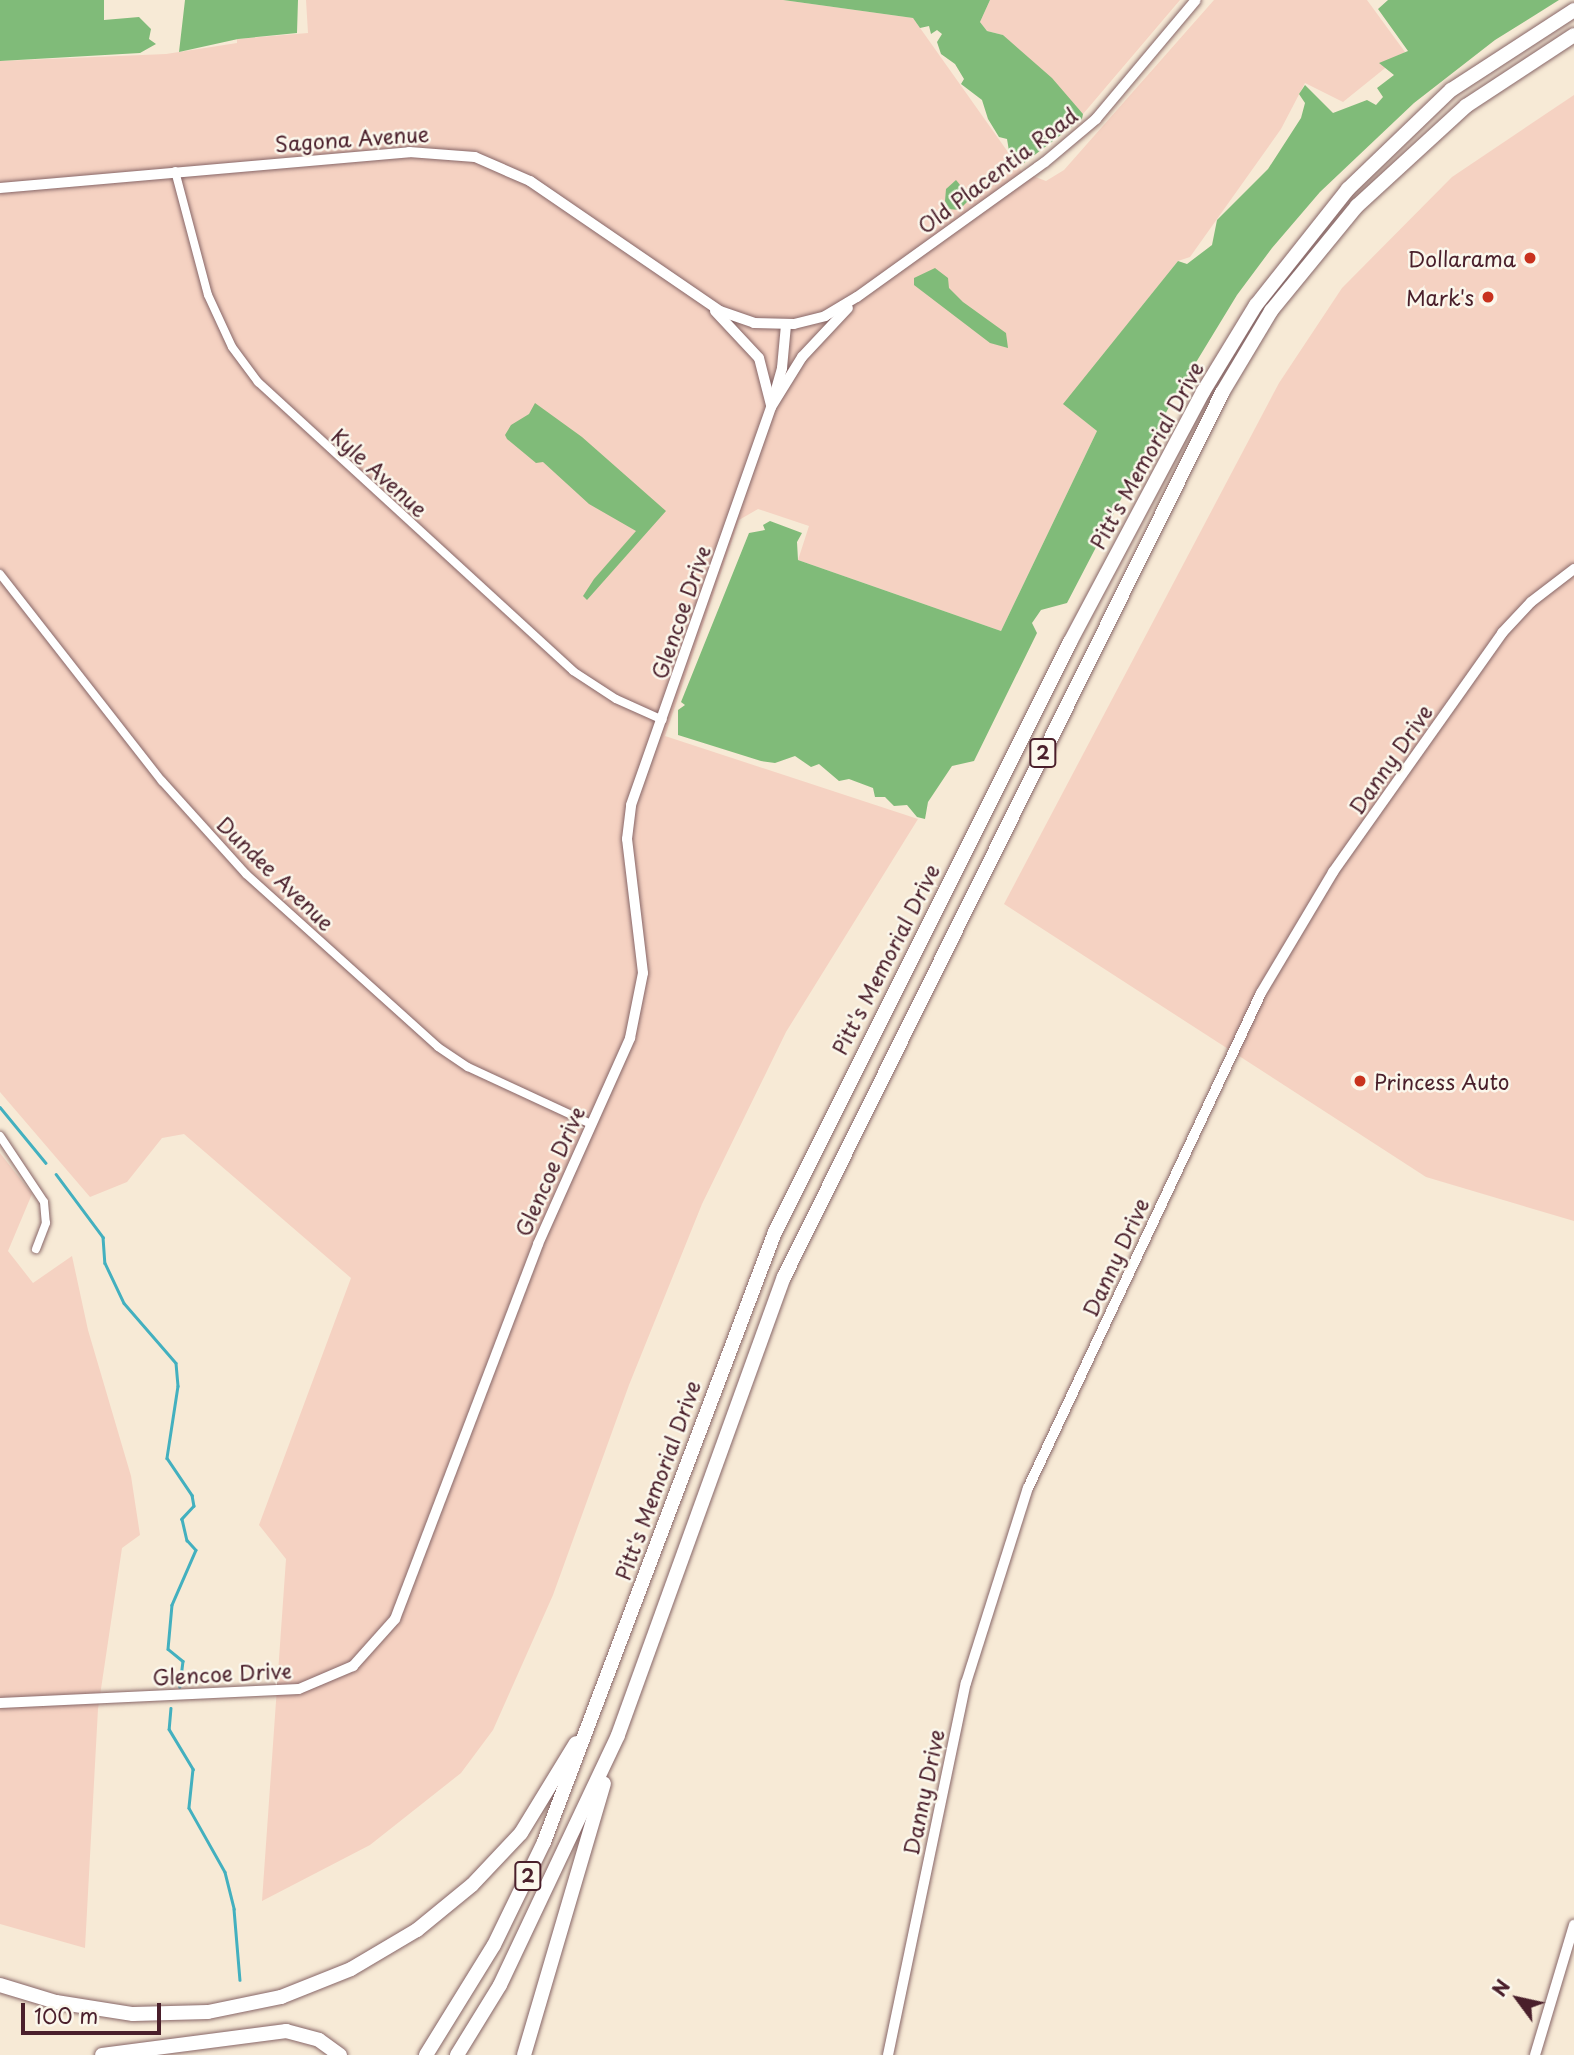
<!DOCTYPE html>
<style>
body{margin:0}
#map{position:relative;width:1574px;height:2055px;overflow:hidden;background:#f7ead6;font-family:"Playpen Sans",sans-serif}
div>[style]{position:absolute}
.built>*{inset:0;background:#f5d2c2}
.forest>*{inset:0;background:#80bb79}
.stream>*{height:2.5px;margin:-1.25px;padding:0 1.25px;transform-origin:1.25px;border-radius:1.25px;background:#43b0bf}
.roads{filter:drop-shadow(0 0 2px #876667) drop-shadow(0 0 2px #876667)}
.minor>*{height:8px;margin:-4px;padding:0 4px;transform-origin:4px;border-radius:4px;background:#fff}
.tertiary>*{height:10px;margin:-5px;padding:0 5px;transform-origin:5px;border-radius:5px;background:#fff}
.secondary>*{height:10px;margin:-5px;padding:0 5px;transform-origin:5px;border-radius:5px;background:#fff}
.motorway>*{height:14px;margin:-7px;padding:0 7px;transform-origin:7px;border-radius:7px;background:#fff}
.dots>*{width:19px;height:19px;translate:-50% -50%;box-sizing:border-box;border:4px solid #fbf7ec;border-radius:50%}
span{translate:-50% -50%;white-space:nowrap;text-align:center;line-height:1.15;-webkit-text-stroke:5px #fbf7ec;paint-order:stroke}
.shield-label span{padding:2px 5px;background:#fbf7ec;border:2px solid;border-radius:5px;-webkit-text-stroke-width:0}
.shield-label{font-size:19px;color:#4a1f2b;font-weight:700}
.street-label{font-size:21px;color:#4a1f2b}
.poi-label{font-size:21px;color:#4a1f2b}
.right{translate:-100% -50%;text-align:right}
.left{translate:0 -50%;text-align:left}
.north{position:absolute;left:1483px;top:1964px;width:70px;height:70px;-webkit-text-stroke:5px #fbf7ec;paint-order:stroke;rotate:303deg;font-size:19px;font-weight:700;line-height:28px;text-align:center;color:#4a1f2b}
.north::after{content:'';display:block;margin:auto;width:24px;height:32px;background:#4a1f2b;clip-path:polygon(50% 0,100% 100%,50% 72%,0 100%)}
.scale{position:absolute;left:21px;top:2003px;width:140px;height:32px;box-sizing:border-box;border:4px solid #4a1f2b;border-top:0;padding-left:9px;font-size:21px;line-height:24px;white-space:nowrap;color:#4a1f2b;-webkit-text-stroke:5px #fbf7ec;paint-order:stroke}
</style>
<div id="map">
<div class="built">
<i style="clip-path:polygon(306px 0,783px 0,913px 18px,1022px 172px,1046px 181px,1064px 170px,1214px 0,1367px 0,1405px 52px,1343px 102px,1305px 83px,1281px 129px,1190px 257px,1178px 261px,1064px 404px,1097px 431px,1001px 631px,798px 560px,809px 526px,758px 509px,739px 520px,665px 736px,918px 819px,786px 1032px,702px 1204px,629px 1385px,553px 1595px,493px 1730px,461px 1773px,370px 1845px,262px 1901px,286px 1559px,259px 1525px,351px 1278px,184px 1134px,162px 1138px,127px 1182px,90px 1197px,0 1092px,0 61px,166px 54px,237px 43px,237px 39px,308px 33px)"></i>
<i style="clip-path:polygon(990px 0,1180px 0,1083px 114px,1003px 35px,987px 31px,980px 22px)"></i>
<i style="clip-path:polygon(1574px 95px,1574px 1221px,1426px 1177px,1004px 904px,1279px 383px,1342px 288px,1452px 177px)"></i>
<i style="clip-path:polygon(0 1153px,32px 1194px,8px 1251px,33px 1283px,72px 1256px,88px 1330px,131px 1476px,140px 1535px,122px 1548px,98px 1709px,85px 1948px,0 1924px)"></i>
</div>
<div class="forest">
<i style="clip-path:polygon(0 0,104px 0,104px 20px,139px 17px,151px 29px,149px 39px,156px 44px,140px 53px,0 61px)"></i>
<i style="clip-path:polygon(185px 0,298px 0,297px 33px,238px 39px,179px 52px)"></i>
<i style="clip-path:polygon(783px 0,990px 0,980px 22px,987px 31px,1003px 35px,1052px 78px,1083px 114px,1082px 119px,1024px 163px,1024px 157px,1018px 160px,1009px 151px,1007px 139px,999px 137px,988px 119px,982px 100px,961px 84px,964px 79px,955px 64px,941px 54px,937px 42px,942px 34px,937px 30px,931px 34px,929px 26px,920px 28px,913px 18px)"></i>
<i style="clip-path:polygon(1388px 0,1559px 0,1495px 40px,1414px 103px,1320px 192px,1272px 248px,1237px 295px,1170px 405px,1067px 603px,1041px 610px,1032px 623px,1037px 633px,974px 761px,952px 766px,928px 802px,925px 819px,917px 817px,907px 805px,894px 806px,885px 797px,875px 797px,873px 788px,849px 779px,839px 781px,819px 764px,811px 767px,795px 756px,775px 763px,761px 761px,678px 735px,678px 710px,685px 705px,681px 702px,749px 533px,765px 530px,763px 525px,770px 521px,802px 533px,797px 542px,798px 560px,1001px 631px,1097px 431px,1063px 404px,1178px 261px,1187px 264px,1212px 245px,1217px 220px,1268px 169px,1301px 118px,1305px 103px,1299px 94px,1305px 85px,1333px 113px,1367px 100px,1376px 105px,1383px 97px,1377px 88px,1394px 75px,1379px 63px,1408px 51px,1378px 9px)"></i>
<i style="clip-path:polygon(956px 180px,971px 198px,959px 210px,949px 209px,945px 201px,946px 189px)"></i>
<i style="clip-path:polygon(935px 268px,948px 278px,949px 288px,963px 302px,1006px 333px,1008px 348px,990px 343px,914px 285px,914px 278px)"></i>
<i style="clip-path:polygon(535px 403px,582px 437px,666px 511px,587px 600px,583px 596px,594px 579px,636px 531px,589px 504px,543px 462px,536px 463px,507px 439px,505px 435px,511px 425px,529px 414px)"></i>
</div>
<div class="stream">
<i style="left:0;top:1107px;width:72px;rotate:50.6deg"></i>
<i style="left:56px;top:1174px;width:79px;rotate:53.3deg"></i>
<i style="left:103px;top:1237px;width:26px;rotate:86deg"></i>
<i style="left:105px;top:1263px;width:44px;rotate:64.6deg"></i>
<i style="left:124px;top:1303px;width:79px;rotate:49.1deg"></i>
<i style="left:176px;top:1363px;width:23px;rotate:85deg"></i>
<i style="left:178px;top:1386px;width:73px;rotate:98.7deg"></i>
<i style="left:167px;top:1458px;width:45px;rotate:56deg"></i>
<i style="left:192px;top:1495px;width:11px;rotate:80deg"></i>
<i style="left:194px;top:1506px;width:18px;rotate:133deg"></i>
<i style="left:182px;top:1519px;width:22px;rotate:77deg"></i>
<i style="left:187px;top:1540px;width:13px;rotate:48deg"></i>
<i style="left:196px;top:1550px;width:60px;rotate:113.6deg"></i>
<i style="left:172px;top:1605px;width:44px;rotate:95.2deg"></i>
<i style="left:168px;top:1649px;width:19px;rotate:39deg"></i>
<i style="left:183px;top:1661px;width:26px;rotate:97deg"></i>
<i style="left:171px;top:1708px;width:21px;rotate:95deg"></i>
<i style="left:169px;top:1729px;width:47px;rotate:59deg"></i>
<i style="left:193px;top:1769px;width:39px;rotate:96deg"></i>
<i style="left:189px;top:1808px;width:73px;rotate:60.6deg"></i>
<i style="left:225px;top:1872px;width:38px;rotate:76deg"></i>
<i style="left:234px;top:1909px;width:71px;rotate:85.2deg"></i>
</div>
<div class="roads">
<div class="minor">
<i style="left:175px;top:171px;width:128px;rotate:75.1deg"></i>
<i style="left:208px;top:295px;width:57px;rotate:65.2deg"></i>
<i style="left:232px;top:347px;width:44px;rotate:53.4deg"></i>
<i style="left:258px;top:382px;width:427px;rotate:42.5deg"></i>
<i style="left:573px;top:671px;width:51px;rotate:33.1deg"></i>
<i style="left:616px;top:699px;width:51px;rotate:24.1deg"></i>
<i style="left:0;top:574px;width:263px;rotate:52deg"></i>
<i style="left:162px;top:781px;width:125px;rotate:47.9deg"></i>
<i style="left:246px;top:874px;width:258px;rotate:42deg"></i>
<i style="left:438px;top:1047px;width:36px;rotate:34deg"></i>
<i style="left:468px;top:1067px;width:136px;rotate:24.9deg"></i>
<i style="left:0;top:1136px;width:79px;rotate:56.3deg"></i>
<i style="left:44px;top:1202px;width:21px;rotate:85deg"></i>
<i style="left:46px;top:1223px;width:28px;rotate:111deg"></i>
</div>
<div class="tertiary">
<i style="left:0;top:1703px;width:299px;rotate:-2.7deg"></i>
<i style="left:299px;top:1689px;width:59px;rotate:-23.1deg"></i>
<i style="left:353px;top:1666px;width:63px;rotate:-48.2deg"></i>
<i style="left:395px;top:1619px;width:401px;rotate:-69.1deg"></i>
<i style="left:538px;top:1244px;width:226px;rotate:-65.9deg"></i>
<i style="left:630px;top:1038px;width:66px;rotate:-78.7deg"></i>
<i style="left:643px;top:973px;width:135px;rotate:-96.8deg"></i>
<i style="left:627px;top:839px;width:34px;rotate:-83deg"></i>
<i style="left:631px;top:805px;width:422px;rotate:-70.6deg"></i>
<i style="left:771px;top:407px;width:41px;rotate:-74.2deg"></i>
<i style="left:782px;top:368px;width:43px;rotate:-84.7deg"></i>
<i style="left:888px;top:2055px;width:380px;rotate:-78.2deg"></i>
<i style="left:966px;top:1683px;width:205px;rotate:-72.4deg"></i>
<i style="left:1028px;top:1488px;width:547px;rotate:-64.79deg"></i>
<i style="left:1261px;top:993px;width:141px;rotate:-59.2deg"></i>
<i style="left:1333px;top:872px;width:293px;rotate:-54.7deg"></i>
<i style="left:1502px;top:633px;width:42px;rotate:-46.9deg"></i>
<i style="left:1531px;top:602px;width:54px;rotate:-37.5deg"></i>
</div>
<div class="secondary">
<i style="left:0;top:188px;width:411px;rotate:-5deg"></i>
<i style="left:409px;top:152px;width:66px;rotate:4.3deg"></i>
<i style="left:475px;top:157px;width:60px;rotate:23.6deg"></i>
<i style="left:530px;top:181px;width:230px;rotate:34.4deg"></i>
<i style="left:720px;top:311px;width:36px;rotate:19deg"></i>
<i style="left:754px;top:323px;width:40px;rotate:1.4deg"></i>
<i style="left:794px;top:324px;width:32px;rotate:-14deg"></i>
<i style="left:825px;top:316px;width:37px;rotate:-31deg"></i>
<i style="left:857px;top:297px;width:231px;rotate:-35.7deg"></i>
<i style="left:1045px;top:162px;width:67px;rotate:-40.1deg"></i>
<i style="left:1096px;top:119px;width:155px;rotate:-50deg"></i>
<i style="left:715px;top:311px;width:64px;rotate:46.9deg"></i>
<i style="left:759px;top:358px;width:49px;rotate:75.7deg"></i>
<i style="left:771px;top:407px;width:59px;rotate:-58.2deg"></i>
<i style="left:802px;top:357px;width:67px;rotate:-46.8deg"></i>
<i style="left:1535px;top:2055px;width:136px;rotate:-73.3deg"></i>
</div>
<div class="motorway">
<i style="left:0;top:1985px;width:59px;rotate:16.9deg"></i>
<i style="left:56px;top:2002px;width:78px;rotate:8.9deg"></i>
<i style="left:133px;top:2014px;width:75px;rotate:-1.5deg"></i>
<i style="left:208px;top:2012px;width:75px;rotate:-11.6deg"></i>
<i style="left:281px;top:1997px;width:75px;rotate:-21.8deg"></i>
<i style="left:351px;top:1969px;width:77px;rotate:-30.6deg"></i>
<i style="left:417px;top:1930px;width:71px;rotate:-39.3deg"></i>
<i style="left:472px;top:1885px;width:71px;rotate:-46.7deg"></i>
<i style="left:521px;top:1833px;width:105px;rotate:-58.6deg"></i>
<i style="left:102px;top:2055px;width:186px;rotate:-7.4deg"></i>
<i style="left:286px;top:2031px;width:34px;rotate:15deg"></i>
<i style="left:319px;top:2040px;width:26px;rotate:36deg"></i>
<i style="left:426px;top:2055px;width:129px;rotate:-58.3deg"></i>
<i style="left:494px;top:1945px;width:114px;rotate:-64.1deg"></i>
<i style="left:544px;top:1842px;width:652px;rotate:-69.26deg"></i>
<i style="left:775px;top:1232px;width:660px;rotate:-63.43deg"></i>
<i style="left:1070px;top:642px;width:283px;rotate:-62deg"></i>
<i style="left:1203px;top:392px;width:102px;rotate:-58.7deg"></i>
<i style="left:1256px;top:305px;width:148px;rotate:-51.6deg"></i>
<i style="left:1348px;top:189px;width:143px;rotate:-43.9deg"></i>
<i style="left:1451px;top:90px;width:147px;rotate:-33deg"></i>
<i style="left:457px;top:2055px;width:82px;rotate:-58.4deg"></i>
<i style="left:500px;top:1985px;width:276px;rotate:-64.7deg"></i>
<i style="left:618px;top:1735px;width:487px;rotate:-70.1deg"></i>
<i style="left:784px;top:1277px;width:987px;rotate:-63.64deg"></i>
<i style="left:1222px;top:393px;width:96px;rotate:-59.1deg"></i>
<i style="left:1271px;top:311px;width:136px;rotate:-50.7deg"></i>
<i style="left:1357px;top:206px;width:148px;rotate:-42.5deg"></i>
<i style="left:1466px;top:106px;width:129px;rotate:-33.3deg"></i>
<i style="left:524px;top:2055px;width:283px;rotate:-73.6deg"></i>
</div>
</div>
<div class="dots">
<i style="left:1530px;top:258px;background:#c8321e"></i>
<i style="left:1488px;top:297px;background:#c8321e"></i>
<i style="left:1360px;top:1081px;background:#c8321e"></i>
</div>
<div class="shield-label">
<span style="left:1043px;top:753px">2</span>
<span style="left:528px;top:1876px">2</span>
</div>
<div class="street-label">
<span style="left:352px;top:138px;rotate:-4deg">Sagona Avenue</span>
<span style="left:997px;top:170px;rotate:-37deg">Old Placentia Road</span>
<span style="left:1146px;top:455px;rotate:-61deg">Pitt's Memorial Drive</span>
<span style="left:380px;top:472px;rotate:42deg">Kyle Avenue</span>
<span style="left:680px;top:612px;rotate:-71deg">Glencoe Drive</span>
<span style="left:1390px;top:759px;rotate:-55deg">Danny Drive</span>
<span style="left:276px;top:873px;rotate:44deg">Dundee Avenue</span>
<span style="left:885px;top:959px;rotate:-63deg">Pitt's Memorial Drive</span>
<span style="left:549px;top:1171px;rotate:-66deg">Glencoe Drive</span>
<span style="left:1115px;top:1257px;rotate:-65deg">Danny Drive</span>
<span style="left:657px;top:1480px;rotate:-70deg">Pitt's Memorial Drive</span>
<span style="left:222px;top:1673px;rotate:-3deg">Glencoe Drive</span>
<span style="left:923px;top:1792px;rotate:-78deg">Danny Drive</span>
</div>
<div class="poi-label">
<span class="right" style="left:1516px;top:258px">Dollarama</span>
<span class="right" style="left:1474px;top:297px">Mark's</span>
<span class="left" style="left:1374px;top:1081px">Princess Auto</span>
</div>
<div class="north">N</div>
<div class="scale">100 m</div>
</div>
